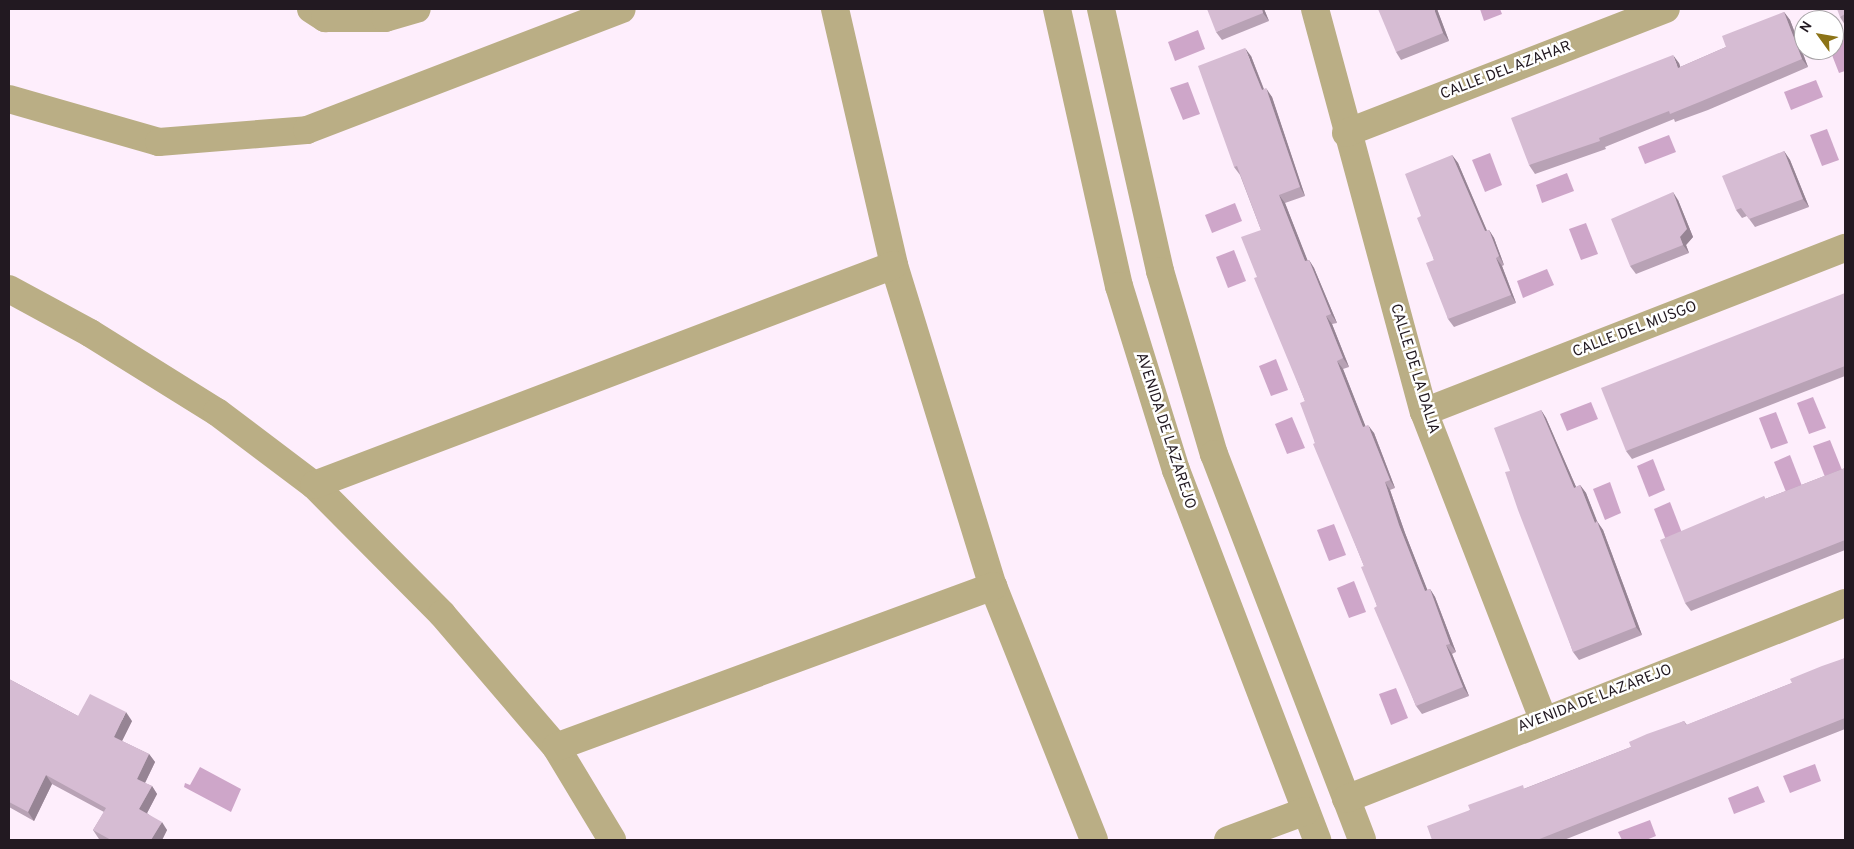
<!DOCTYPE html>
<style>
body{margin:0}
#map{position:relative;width:1854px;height:849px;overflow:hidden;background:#feeefc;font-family:Overpass,sans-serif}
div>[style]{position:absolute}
.water>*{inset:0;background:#cea6c9}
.minor>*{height:28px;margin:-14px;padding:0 14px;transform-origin:14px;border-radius:14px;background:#baae85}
.wall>*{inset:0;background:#b8a2b5}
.shaded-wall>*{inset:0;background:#968494}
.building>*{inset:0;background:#d6bcd3}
span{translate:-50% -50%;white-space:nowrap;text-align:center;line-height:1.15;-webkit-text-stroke:5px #fff;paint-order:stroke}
.street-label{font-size:15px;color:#221921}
.frame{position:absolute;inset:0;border:10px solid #221921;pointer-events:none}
.north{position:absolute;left:1794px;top:10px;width:50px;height:50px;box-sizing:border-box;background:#fff;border:1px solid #a7a3a6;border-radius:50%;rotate:302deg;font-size:14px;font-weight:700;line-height:20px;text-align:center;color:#221921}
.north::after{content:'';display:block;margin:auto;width:18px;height:22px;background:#8c7317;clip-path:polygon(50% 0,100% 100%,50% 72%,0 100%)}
</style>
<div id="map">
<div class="water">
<i style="clip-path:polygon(1480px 9px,1500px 9px,1502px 14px,1484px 21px)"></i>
<i style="clip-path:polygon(1198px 30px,1205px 49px,1175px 61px,1168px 42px)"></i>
<i style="clip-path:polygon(1844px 34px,1845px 71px,1839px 73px,1830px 50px,1834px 50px,1834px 38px)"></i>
<i style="clip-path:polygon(1816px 80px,1823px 97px,1791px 110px,1784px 92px)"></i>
<i style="clip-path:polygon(1188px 82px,1200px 114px,1183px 120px,1170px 88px)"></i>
<i style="clip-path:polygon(1827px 129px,1839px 160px,1822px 166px,1810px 135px)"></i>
<i style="clip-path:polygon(1669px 135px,1676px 152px,1645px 164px,1638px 147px)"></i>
<i style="clip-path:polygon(1490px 153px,1502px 185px,1485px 192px,1472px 160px)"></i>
<i style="clip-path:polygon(1567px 173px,1574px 191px,1542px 203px,1536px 185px)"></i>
<i style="clip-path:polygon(1235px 203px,1242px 221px,1212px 233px,1205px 215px)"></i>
<i style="clip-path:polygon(1586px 223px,1598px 254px,1581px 260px,1569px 229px)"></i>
<i style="clip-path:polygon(1234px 250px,1246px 281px,1228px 288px,1216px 257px)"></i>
<i style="clip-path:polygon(1547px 269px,1554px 285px,1523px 298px,1517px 281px)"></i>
<i style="clip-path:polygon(1276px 359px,1288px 390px,1271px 396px,1259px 366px)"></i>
<i style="clip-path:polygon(1813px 397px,1826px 428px,1809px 434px,1797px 403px)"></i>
<i style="clip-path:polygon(1591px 402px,1598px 419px,1567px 431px,1560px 414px)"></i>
<i style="clip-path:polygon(1776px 412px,1788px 443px,1771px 449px,1759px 418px)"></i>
<i style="clip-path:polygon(1292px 417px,1305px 448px,1287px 454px,1275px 424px)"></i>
<i style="clip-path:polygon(1830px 440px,1842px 470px,1825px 477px,1813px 446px)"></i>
<i style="clip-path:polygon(1790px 455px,1802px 486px,1786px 492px,1774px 462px)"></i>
<i style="clip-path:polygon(1653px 459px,1665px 490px,1649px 497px,1637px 466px)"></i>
<i style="clip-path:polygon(1610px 482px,1621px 513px,1605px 520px,1593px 489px)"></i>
<i style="clip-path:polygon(1670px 502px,1682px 533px,1666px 540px,1654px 509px)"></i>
<i style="clip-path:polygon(1334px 524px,1346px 555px,1329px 561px,1317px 530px)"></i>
<i style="clip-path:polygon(1354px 581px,1366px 612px,1349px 618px,1337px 588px)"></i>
<i style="clip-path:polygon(1396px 688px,1408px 718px,1391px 725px,1379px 694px)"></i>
<i style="clip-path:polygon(1815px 764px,1821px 781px,1790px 793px,1783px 776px)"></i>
<i style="clip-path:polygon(200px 767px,241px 789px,231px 812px,184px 787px,185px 783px,190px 785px)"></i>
<i style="clip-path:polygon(1758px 786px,1765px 802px,1734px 814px,1728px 798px)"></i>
<i style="clip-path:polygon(1650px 820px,1656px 836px,1646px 840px,1622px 840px,1618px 832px)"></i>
</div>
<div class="minor">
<i style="left:311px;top:9px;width:17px;rotate:33deg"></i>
<i style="left:325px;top:18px;width:60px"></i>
<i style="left:385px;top:18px;width:33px;rotate:-16deg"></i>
<i style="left:835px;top:9px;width:263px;rotate:77deg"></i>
<i style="left:894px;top:265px;width:336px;rotate:72.9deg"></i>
<i style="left:993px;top:586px;width:273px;rotate:68.3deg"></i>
<i style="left:1057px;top:9px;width:284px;rotate:77.4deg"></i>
<i style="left:1119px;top:286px;width:193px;rotate:72.8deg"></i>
<i style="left:1176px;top:470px;width:396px;rotate:69.1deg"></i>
<i style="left:1101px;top:9px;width:269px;rotate:77.3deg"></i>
<i style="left:1160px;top:271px;width:191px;rotate:73.6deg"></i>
<i style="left:1214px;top:454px;width:413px;rotate:69deg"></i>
<i style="left:1315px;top:9px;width:417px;rotate:74.9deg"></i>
<i style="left:1424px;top:412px;width:329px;rotate:68.8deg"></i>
<i style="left:9px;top:99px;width:156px;rotate:16deg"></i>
<i style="left:159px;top:142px;width:148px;rotate:-4.6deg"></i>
<i style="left:307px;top:130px;width:337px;rotate:-21deg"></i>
<i style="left:1346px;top:133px;width:343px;rotate:-21.2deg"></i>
<i style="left:9px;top:289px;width:92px;rotate:28.5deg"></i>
<i style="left:90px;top:333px;width:150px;rotate:31.9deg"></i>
<i style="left:217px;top:412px;width:121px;rotate:37deg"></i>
<i style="left:314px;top:485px;width:182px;rotate:45.2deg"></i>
<i style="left:442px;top:614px;width:175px;rotate:49.4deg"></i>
<i style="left:556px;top:747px;width:109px;rotate:58.9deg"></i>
<i style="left:1424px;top:412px;width:452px;rotate:-21.3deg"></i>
<i style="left:314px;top:485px;width:620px;rotate:-20.77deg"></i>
<i style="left:556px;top:747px;width:466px;rotate:-20.2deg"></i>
<i style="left:1346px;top:799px;width:536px;rotate:-21.44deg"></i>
<i style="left:1228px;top:840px;width:83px;rotate:-20.4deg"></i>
</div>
<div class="wall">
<i style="clip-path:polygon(1264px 9px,1269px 21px,1222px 40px,1216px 32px)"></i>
<i style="clip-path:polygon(1437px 9px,1449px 41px,1401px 60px,1396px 52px)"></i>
<i style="clip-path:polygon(1845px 9px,1845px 25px,1840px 17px)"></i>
<i style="clip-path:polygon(1784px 12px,1790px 20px,1808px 67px,1708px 110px,1675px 122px,1674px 119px,1605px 147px,1606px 149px,1535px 174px,1529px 165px,1679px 63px,1680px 67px,1726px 47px)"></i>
<i style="clip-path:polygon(1251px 56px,1264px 89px,1272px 97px,1305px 196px,1285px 203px,1307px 260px,1309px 260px,1314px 268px,1337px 323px,1332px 324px,1349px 367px,1343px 369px,1365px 426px,1374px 433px,1395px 488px,1390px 490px,1405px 533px,1427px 590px,1430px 589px,1435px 597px,1456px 652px,1452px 654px,1469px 696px,1422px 714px,1416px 706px,1377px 606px,1364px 566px,1315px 443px,1305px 401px,1257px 277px,1261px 230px,1240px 175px,1234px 167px)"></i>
<i style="clip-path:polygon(1784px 151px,1790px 160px,1809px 207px,1755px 227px,1747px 216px,1742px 218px,1736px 210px)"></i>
<i style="clip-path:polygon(1452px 155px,1458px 163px,1487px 231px,1489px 230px,1494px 238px,1504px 265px,1502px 266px,1516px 303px,1454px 327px,1448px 319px,1434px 260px,1421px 216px)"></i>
<i style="clip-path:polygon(1678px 200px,1693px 237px,1686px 245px,1689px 253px,1636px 274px,1630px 266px)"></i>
<i style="clip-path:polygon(1845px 293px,1845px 376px,1632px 459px,1626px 451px)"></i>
<i style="clip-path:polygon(1541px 410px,1546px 418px,1576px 487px,1580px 485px,1586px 493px,1597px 522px,1603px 530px,1642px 635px,1579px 660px,1573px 652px,1510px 471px)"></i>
<i style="clip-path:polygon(1845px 468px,1845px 550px,1691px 611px,1685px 603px,1764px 496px,1765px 499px)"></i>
<i style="clip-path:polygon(1845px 658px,1845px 729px,1564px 840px,1432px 840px,1470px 810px,1631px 747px,1684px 721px,1687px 725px,1792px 683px)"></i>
<i style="clip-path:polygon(9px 679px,78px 716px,132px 721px,122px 741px,149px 754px,155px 762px,145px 783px,152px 786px,157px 794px,147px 813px,167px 830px,162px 840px,102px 840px,99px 839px,93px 830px,104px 812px,52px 784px,34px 821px,9px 807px)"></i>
</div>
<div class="shaded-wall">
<i style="clip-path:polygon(1262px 9px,1264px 9px,1269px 21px,1263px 13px)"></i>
<i style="clip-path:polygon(1434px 9px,1437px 9px,1449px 41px,1443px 33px)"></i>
<i style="clip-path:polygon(1784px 12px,1790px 20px,1808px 67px,1802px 59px)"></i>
<i style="clip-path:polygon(1245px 48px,1251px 56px,1267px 98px,1262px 90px)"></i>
<i style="clip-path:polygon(1673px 55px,1679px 63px,1683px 76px,1678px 68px)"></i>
<i style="clip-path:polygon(1266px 88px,1272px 97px,1305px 196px,1300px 187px)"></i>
<i style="clip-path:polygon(1784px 151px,1790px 160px,1809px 207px,1803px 199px)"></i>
<i style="clip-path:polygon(1452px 155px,1458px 163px,1491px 240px,1485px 231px)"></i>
<i style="clip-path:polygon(1673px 192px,1678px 200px,1693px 237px,1686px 245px,1689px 253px,1683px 245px,1680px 237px)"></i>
<i style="clip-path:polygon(1279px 195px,1285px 203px,1311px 269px,1305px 261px)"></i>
<i style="clip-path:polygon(1489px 230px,1494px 238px,1504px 265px,1499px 256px)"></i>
<i style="clip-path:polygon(1496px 258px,1502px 266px,1516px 303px,1511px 295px)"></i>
<i style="clip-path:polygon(1309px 260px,1314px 268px,1337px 323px,1331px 314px)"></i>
<i style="clip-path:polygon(1326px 316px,1332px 324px,1349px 367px,1343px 358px)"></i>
<i style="clip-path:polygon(1337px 361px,1343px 369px,1369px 435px,1363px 427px)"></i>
<i style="clip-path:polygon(1541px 410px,1546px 418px,1580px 496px,1574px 488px)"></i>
<i style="clip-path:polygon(1368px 425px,1374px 433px,1395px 488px,1390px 480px)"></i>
<i style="clip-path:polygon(1385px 482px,1390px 490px,1405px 533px,1431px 599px,1425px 591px,1399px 525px)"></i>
<i style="clip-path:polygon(1580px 485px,1586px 493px,1601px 531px,1595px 523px)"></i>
<i style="clip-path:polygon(1597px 521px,1603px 530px,1642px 635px,1636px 627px)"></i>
<i style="clip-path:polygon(1430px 589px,1435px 597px,1456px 652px,1450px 644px)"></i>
<i style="clip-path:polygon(1446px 645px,1452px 654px,1469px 696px,1463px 687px)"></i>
<i style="clip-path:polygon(126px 712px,132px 721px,120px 745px,114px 737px)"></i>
<i style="clip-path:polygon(149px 754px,155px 762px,143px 787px,137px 779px)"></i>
<i style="clip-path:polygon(46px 775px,52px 784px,34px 821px,28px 812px)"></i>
<i style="clip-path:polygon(152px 786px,157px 794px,145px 817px,139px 809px)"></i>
<i style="clip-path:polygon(162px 822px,167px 830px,162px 840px,151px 840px)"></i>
</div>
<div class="building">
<i style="clip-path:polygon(1207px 9px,1262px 9px,1263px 13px,1216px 32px)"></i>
<i style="clip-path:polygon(1378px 9px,1434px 9px,1443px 33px,1396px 52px)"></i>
<i style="clip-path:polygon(1837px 9px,1845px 9px,1845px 14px,1840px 17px)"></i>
<i style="clip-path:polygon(1784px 12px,1802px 59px,1702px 101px,1670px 114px,1669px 111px,1599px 138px,1600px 141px,1529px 165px,1511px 118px,1673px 55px,1678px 68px,1726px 47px,1722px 36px)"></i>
<i style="clip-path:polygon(1245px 48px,1262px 90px,1266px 88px,1300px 187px,1279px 195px,1305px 261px,1309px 260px,1331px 314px,1326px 316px,1343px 358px,1337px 361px,1363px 427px,1368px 425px,1390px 480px,1385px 482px,1399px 525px,1425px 591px,1430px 589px,1450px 644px,1446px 645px,1463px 687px,1416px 706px,1374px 608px,1377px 606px,1361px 567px,1364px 566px,1313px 444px,1315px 443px,1300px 403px,1305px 401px,1254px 278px,1257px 277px,1241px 237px,1261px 230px,1237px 166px,1234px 167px,1198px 66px)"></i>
<i style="clip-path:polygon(1784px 151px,1803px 199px,1749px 219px,1741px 208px,1736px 210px,1722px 176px)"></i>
<i style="clip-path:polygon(1452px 155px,1485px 231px,1489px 230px,1499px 256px,1496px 258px,1511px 295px,1448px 319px,1426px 263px,1434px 260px,1417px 218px,1421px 216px,1405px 174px)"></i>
<i style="clip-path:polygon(1673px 192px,1687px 229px,1680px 237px,1683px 245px,1630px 266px,1611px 219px)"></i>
<i style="clip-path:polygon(1845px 293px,1845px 366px,1626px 451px,1601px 388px)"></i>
<i style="clip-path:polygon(1541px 410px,1574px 488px,1580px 485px,1595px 523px,1597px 521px,1636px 627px,1573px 652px,1518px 510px,1505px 472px,1510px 471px,1494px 428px)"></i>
<i style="clip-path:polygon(1845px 468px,1845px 540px,1685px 603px,1660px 540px,1764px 496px,1765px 499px)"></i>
<i style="clip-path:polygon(1845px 658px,1845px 718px,1537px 840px,1432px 840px,1427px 826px,1470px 810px,1468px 805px,1523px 785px,1524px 789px,1631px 747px,1629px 742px,1647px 734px,1684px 721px,1686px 725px,1792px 683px,1790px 679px,1822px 666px)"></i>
<i style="clip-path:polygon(9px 679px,78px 716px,90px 694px,126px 712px,114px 737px,149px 754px,137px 779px,152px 786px,139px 809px,162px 822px,151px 840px,111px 840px,93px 830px,106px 808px,46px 775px,28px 812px,9px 802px)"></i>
</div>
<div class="street-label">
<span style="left:1506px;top:71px;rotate:-21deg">CALLE DEL AZAHAR</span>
<span style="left:1635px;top:330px;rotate:-21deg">CALLE DEL MUSGO</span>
<span style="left:1414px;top:369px;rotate:73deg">CALLE DE LA DALIA</span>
<span style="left:1165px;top:431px;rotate:72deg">AVENIDA DE LAZAREJO</span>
<span style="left:1595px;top:699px;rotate:-21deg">AVENIDA DE LAZAREJO</span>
</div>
<div class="frame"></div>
<div class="north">N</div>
</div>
